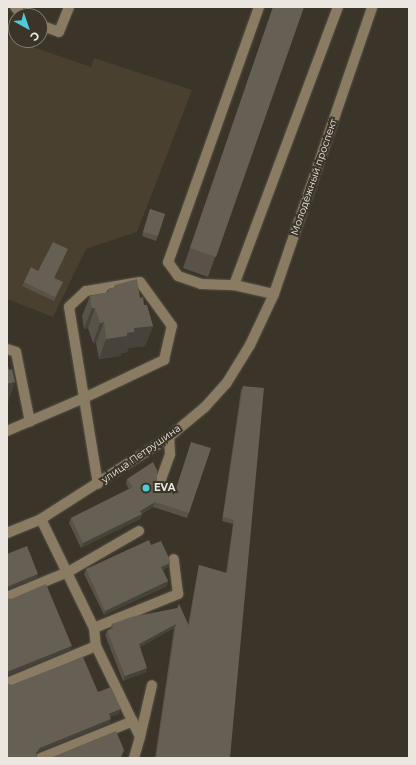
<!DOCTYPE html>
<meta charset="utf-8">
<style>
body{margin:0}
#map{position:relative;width:416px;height:765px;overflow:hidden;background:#3a3429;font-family:Montserrat,sans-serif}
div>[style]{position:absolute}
.built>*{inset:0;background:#494030}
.roads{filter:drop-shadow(0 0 1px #565146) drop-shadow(0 0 1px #565146)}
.minor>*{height:10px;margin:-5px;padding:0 5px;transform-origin:5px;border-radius:5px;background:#8a7c63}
.wall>*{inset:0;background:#585248}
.shaded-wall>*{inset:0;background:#47423b}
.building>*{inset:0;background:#665f54}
.dots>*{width:11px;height:11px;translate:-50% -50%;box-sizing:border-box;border:2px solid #3a3429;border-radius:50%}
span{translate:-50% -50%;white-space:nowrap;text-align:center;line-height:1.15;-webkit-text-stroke:4px #3a3429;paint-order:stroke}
.street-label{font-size:10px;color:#ebe7e0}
.poi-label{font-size:10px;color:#ebe7e0;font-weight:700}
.left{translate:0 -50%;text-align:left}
.frame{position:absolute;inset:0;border:8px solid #ebe7e0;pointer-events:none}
.north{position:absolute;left:8px;top:8px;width:40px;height:40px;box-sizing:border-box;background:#3a3429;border:1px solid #817c72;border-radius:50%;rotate:140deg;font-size:11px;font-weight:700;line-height:16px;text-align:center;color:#ebe7e0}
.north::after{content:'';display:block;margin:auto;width:14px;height:18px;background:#52cbd9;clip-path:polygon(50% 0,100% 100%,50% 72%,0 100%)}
</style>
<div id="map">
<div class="built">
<i style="clip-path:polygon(7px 38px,91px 67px,94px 58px,192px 90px,137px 232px,86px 249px,53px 317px,7px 299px)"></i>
</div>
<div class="roads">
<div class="minor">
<i style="left:15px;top:7px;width:12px;rotate:48deg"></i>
<i style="left:259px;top:7px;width:271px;rotate:109.6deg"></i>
<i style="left:168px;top:262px;width:17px;rotate:54deg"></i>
<i style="left:178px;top:276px;width:24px;rotate:19deg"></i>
<i style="left:201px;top:284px;width:33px;rotate:2deg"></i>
<i style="left:234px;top:285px;width:41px;rotate:12.7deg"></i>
<i style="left:40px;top:25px;width:20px;rotate:20deg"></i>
<i style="left:59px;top:32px;width:27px;rotate:-68deg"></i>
<i style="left:234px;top:285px;width:297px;rotate:-69.5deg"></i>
<i style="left:7px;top:349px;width:9px;rotate:18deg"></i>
<i style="left:16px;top:352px;width:71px;rotate:78.7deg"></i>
<i style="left:7px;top:431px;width:84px;rotate:-23.2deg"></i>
<i style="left:84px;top:398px;width:89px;rotate:-25.4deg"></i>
<i style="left:164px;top:360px;width:35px;rotate:-77deg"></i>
<i style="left:172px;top:326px;width:54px;rotate:-126deg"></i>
<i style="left:140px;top:282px;width:55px;rotate:170.5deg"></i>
<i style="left:86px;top:291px;width:23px;rotate:137deg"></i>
<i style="left:69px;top:307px;width:92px;rotate:80.6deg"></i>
<i style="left:84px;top:398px;width:87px;rotate:80.8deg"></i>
<i style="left:160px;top:482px;width:30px;rotate:-70deg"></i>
<i style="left:170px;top:454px;width:17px;rotate:-93deg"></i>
<i style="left:41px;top:519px;width:121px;rotate:64.1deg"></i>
<i style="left:94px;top:628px;width:18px;rotate:84deg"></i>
<i style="left:96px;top:646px;width:101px;rotate:64.2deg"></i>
<i style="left:140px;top:737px;width:22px;rotate:106deg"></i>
<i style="left:7px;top:533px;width:37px;rotate:-22deg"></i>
<i style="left:41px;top:519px;width:152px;rotate:-32.6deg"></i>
<i style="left:169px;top:437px;width:47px;rotate:-39.8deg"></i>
<i style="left:205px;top:407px;width:31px;rotate:-48deg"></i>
<i style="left:226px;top:384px;width:46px;rotate:-58.4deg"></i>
<i style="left:250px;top:345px;width:56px;rotate:-64.8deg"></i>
<i style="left:274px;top:294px;width:303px;rotate:-71.1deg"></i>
<i style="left:7px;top:597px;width:66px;rotate:-22.3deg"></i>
<i style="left:68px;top:572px;width:82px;rotate:-30deg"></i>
<i style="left:94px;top:628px;width:91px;rotate:-22deg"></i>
<i style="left:178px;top:594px;width:35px;rotate:-97deg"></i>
<i style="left:7px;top:683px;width:96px;rotate:-22.6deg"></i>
<i style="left:140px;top:737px;width:53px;rotate:-77deg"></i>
<i style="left:41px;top:758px;width:99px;rotate:-21.9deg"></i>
</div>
</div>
<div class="wall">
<i style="clip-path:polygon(273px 7px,304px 7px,208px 277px,183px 268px)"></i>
<i style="clip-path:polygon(150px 209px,165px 214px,156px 241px,142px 236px)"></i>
<i style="clip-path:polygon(68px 249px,54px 278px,63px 282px,54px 301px,22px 286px,24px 282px)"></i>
<i style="clip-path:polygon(115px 285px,140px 298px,144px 305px,153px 326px,145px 346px,128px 348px,127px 352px,121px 353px,120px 356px,99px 359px,96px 343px,93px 343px,88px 328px,84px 329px,82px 316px,90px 296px,106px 293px,108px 289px,114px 288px)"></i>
<i style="clip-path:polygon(243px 386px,230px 758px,155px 758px,174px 628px,140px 647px,146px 672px,123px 681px,105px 635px,107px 631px,110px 629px,112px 624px,177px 608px,179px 604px,188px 625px,198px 569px,199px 565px,226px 573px,233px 524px,222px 521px,241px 390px)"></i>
<i style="clip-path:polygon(211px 448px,187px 518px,153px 507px,142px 514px,140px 519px,81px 548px,69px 523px,71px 518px,129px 489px,126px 484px,127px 479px,157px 481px,174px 495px)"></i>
<i style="clip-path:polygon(151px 545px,168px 567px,163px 570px,168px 581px,167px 586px,104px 615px,84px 574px,86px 569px)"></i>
</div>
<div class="shaded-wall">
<i style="clip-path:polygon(92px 308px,95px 308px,88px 328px,84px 329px)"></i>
<i style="clip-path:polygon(104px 322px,96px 343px,93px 343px,100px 323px)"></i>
<i style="clip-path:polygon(153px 326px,145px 346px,128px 348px,127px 352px,121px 353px,120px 356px,99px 359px,106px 339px,127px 333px,134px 328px)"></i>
<i style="clip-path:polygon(15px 382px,8px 403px,7px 403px,7px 384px)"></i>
<i style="clip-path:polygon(155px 502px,153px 507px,142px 514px,140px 519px,81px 548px,83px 543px,140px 511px)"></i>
<i style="clip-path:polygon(170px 563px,168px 567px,160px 571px,161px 567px)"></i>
<i style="clip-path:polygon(38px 574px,37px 578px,7px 590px,7px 587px)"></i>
<i style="clip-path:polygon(168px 581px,167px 586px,104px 615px,105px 611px)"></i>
<i style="clip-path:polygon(176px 624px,174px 628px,137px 649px,139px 644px)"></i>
<i style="clip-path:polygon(72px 646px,70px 650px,7px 676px,7px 672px)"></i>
<i style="clip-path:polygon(147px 668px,146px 672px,123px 681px,125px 676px)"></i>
<i style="clip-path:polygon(121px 709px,119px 714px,108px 718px,109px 714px)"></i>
<i style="clip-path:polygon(111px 719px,110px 723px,39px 752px,35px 757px,36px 753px,40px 748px)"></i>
</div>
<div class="building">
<i style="clip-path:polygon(273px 7px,304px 7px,216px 257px,190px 248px)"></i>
<i style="clip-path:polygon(150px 209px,165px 214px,158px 236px,143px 232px)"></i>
<i style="clip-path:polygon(53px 242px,68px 249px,54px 278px,63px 282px,55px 297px,24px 282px,31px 267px,38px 271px)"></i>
<i style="clip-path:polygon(137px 279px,140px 298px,143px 297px,144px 305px,147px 305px,153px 326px,134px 328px,134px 332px,127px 333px,127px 336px,106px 339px,104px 322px,100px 323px,95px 308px,92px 308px,90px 296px,109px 292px,108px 289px,116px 287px,115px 285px)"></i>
<i style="clip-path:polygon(7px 362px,9px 370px,12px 369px,15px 382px,7px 384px)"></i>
<i style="clip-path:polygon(243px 386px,264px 388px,230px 758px,156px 758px,176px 624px,139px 644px,147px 668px,125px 676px,107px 631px,113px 628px,112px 624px,131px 617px,178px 608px,179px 604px,189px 626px,199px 565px,227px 573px,234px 520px,223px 517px)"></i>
<i style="clip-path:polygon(191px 442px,211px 448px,189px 513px,155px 502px,140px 511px,142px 514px,83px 543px,71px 518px,133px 487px,127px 479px,153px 462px,157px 470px,157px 481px,165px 482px,174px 495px)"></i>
<i style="clip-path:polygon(149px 540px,151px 545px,161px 541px,170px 560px,170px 563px,161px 567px,168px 581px,105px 611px,86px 569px)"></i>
<i style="clip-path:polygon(27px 546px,38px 574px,7px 587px,7px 554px)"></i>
<i style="clip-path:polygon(46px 584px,72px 646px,7px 672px,7px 598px,11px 599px)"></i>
<i style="clip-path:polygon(83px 657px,98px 692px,111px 687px,121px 709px,109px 714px,111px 719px,40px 748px,36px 753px,38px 758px,7px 758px,7px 683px,11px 685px)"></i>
<i style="clip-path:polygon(116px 731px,124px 750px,121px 758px,50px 758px)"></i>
</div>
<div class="dots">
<i style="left:146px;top:488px;background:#52cbd9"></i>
</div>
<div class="street-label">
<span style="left:314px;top:177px;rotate:-71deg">Молодёжный проспект</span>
<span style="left:141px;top:454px;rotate:-35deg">улица Петрушина</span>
</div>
<div class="poi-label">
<span class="left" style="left:154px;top:488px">EVA</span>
</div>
<div class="frame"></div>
<div class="north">С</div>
</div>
